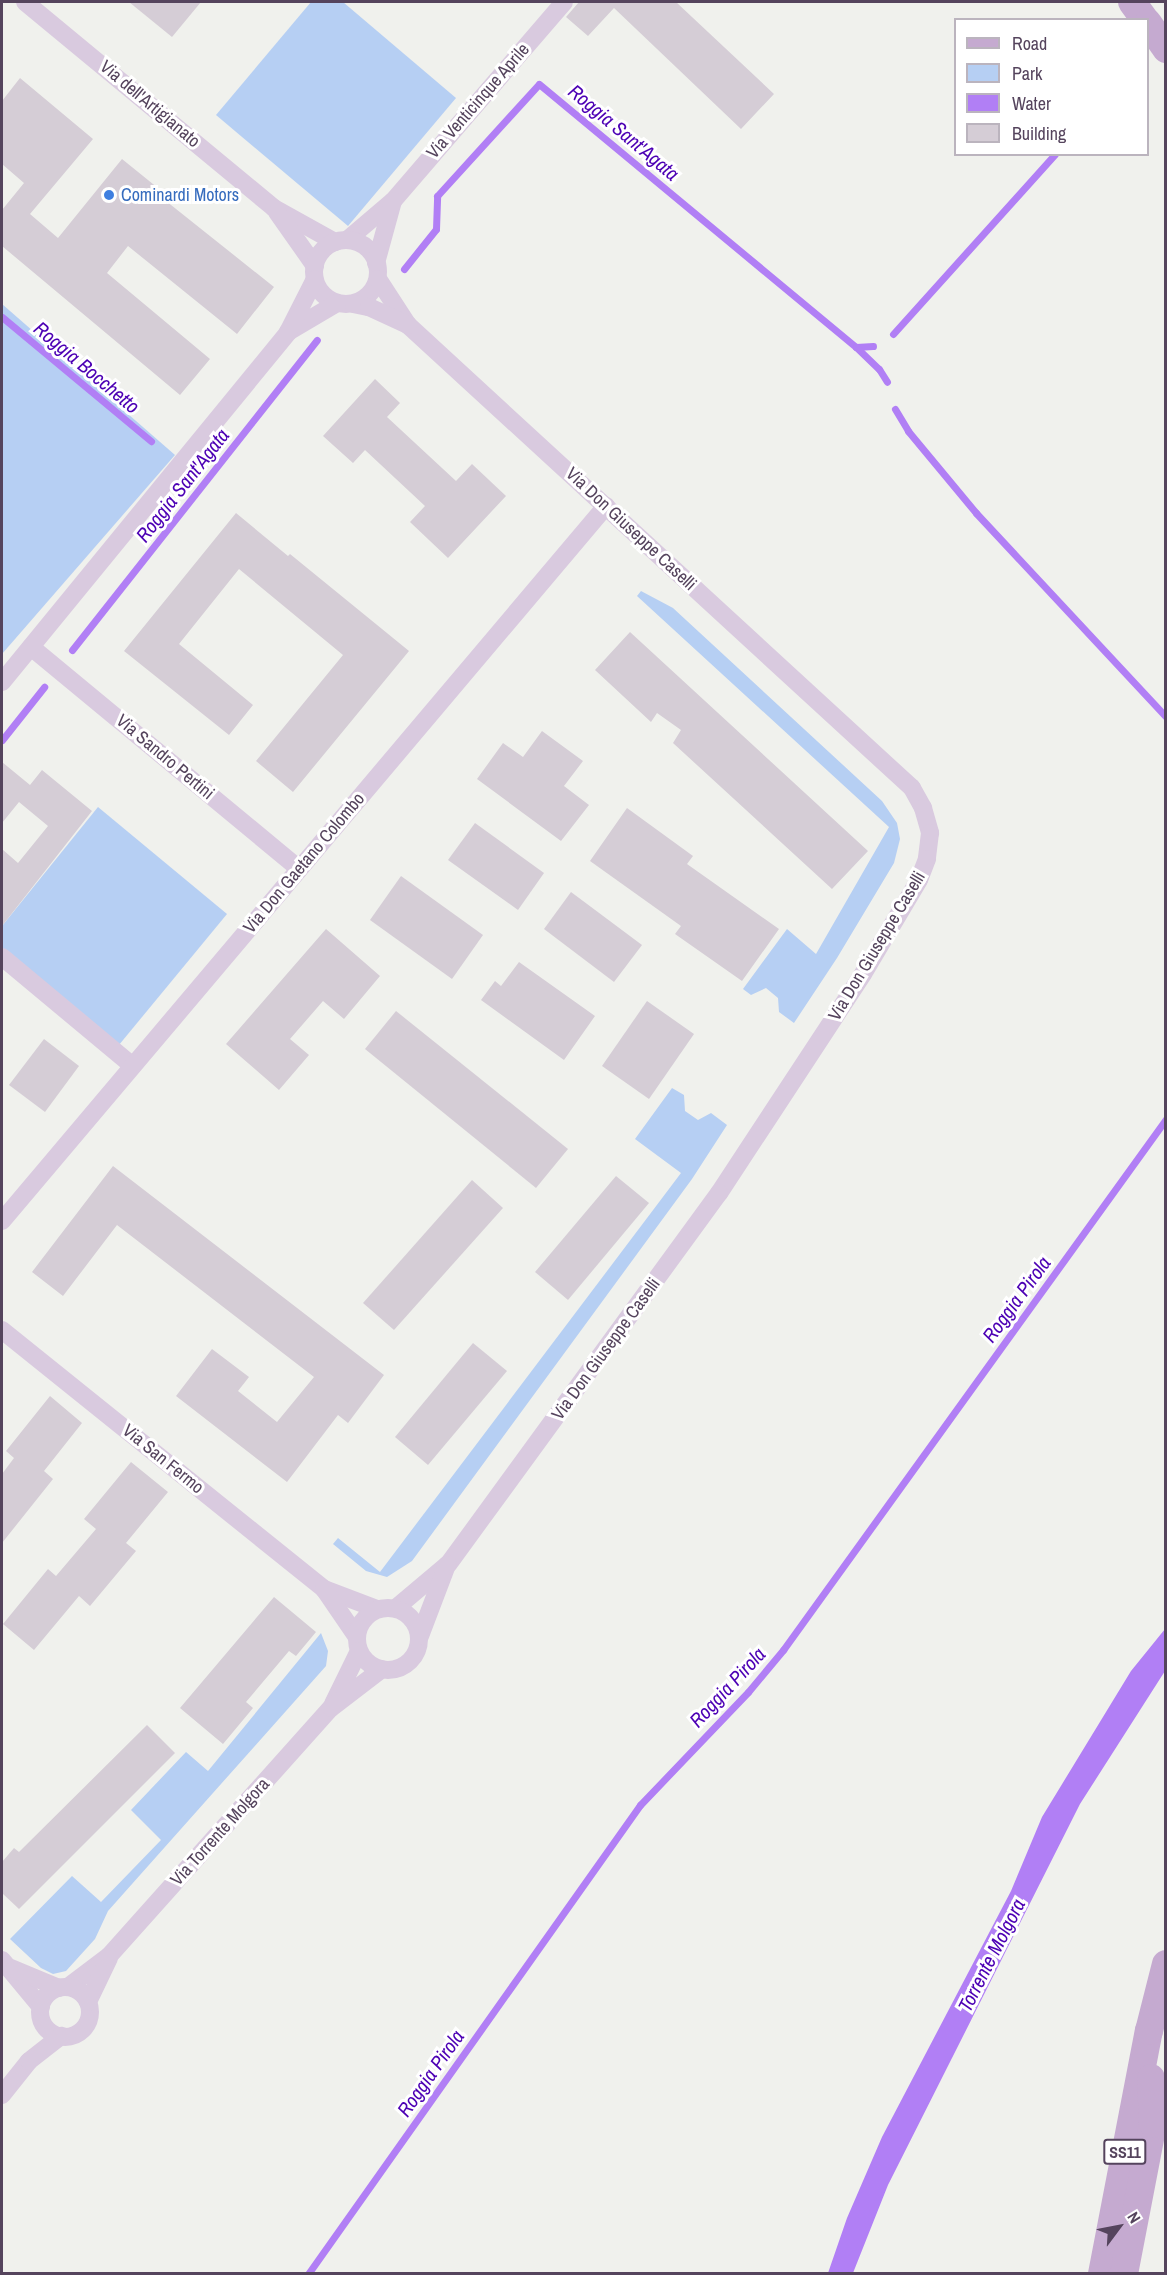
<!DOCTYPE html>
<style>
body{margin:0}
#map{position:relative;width:1167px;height:2275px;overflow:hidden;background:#f0f1ed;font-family:"Archivo Narrow",sans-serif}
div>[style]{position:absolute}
.green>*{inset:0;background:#b6cff3}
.water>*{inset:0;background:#b17ff5}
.stream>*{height:7px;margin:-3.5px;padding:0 3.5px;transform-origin:3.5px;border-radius:3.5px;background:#b17ff5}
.building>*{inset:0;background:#d5cdd6}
.street>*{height:18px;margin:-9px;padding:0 9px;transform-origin:9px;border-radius:9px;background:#d9cadf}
.street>.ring{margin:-9px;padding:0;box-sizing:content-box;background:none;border:18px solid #d9cadf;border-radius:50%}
.primary>*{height:28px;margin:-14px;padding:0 14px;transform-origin:14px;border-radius:14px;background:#c5aad0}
.dots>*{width:16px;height:16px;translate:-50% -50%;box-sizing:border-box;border:3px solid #fff;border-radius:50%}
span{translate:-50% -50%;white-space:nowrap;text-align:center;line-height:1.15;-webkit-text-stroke:6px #fff;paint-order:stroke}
.shield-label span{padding:2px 4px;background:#fff;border:2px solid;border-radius:4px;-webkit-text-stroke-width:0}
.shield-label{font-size:16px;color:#55445d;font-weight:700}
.street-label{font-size:18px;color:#55445d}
.shop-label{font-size:18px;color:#366cbe}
.left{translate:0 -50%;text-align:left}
.water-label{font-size:20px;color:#4c00b4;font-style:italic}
.frame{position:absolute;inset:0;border:3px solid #55445d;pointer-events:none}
.legend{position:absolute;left:954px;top:18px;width:195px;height:138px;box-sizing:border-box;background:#fff;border:2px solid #bbb4be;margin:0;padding:8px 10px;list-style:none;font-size:18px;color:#55445d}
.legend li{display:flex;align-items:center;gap:12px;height:30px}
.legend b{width:30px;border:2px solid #bbb4be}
.north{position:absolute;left:1089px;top:2197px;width:60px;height:60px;-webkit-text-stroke:4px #fff;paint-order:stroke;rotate:58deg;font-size:16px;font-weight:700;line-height:24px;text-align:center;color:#55445d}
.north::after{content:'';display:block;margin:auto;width:21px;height:27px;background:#55445d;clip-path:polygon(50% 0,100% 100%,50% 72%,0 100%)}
</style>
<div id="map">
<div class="green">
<i style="clip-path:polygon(311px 2px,343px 2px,456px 98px,348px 226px,216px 115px)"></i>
<i style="clip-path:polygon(2px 304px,175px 455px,2px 654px)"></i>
<i style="clip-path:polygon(641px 591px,673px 608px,882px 801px,897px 823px,900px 839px,894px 863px,837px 958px,794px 1023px,779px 1012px,778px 998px,766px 988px,751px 995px,743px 989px,787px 929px,816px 954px,889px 827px,637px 596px)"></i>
<i style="clip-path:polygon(98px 807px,227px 914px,114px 1051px,2px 957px,2px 926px)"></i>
<i style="clip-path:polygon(672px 1088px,684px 1095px,685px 1111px,698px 1120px,711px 1113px,727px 1125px,692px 1179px,412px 1561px,387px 1577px,366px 1571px,333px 1544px,338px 1538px,380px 1572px,681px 1173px,635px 1139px)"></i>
<i style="clip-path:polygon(321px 1633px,328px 1651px,326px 1666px,108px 1911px,95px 1939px,66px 1971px,53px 1974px,41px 1968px,10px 1939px,72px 1876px,101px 1902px,161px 1840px,131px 1810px,186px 1752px,208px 1771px)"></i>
</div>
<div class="water">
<i style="clip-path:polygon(1165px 1629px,1165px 1671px,1080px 1804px,888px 2185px,853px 2273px,828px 2273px,847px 2218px,882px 2137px,1011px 1891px,1042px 1817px,1131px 1671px)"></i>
</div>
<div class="stream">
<i style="left:404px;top:269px;width:51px;rotate:-51.3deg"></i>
<i style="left:436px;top:229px;width:33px;rotate:-88deg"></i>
<i style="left:437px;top:196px;width:151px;rotate:-47.7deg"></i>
<i style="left:539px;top:84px;width:412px;rotate:39.7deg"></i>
<i style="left:856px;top:347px;width:17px;rotate:-3deg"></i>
<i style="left:2px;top:317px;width:194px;rotate:39.8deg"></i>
<i style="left:893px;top:334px;width:242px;rotate:-48deg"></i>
<i style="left:856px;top:347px;width:32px;rotate:44deg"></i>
<i style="left:879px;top:369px;width:15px;rotate:58deg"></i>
<i style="left:895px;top:409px;width:26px;rotate:59deg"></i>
<i style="left:908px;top:431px;width:107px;rotate:50.3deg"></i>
<i style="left:976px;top:513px;width:279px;rotate:47deg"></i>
<i style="left:72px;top:650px;width:395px;rotate:-51.7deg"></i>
<i style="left:2px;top:740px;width:68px;rotate:-51.6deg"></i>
<i style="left:308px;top:2274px;width:575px;rotate:-54.71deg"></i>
<i style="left:640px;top:1805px;width:156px;rotate:-46.3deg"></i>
<i style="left:748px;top:1692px;width:55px;rotate:-50.2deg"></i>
<i style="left:783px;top:1650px;width:655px;rotate:-54.2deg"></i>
</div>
<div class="building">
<i style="clip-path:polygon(129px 2px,201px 2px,172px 37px)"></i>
<i style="clip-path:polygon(579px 2px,676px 2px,774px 94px,741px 129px,614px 8px,588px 36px,566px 17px)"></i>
<i style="clip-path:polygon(20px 78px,93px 139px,30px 214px,58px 238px,122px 159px,169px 197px,166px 201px,274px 287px,237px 334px,128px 246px,107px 273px,210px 359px,180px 395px,2px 246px,2px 210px,24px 183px,2px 164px,2px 101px)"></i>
<i style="clip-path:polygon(375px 379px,400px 403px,387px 417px,456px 481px,472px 464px,506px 496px,448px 558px,410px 522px,425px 506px,365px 450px,353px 463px,323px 436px)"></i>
<i style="clip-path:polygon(236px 513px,288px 556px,290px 554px,409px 651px,293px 792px,256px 761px,343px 655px,239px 569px,179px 644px,253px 705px,229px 735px,124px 651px)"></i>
<i style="clip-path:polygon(630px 632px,868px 851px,832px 889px,673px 743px,681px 730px,657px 713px,651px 722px,595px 670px)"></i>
<i style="clip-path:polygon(542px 731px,583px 761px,564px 786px,589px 805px,561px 841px,477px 779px,503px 743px,523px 757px)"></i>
<i style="clip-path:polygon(2px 762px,30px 785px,42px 770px,92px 811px,2px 926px,2px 849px,18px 863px,48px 826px,19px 802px,2px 823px)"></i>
<i style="clip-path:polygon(627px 808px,693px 856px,687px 864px,779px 929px,742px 981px,675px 934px,681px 926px,590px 861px)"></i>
<i style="clip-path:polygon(475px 823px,544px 873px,518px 910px,448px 860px)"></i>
<i style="clip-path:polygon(401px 876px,483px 935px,452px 979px,370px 920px)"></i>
<i style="clip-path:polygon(571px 892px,642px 945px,614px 982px,544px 929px)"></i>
<i style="clip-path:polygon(326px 929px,380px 976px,344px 1019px,323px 1001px,290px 1039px,309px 1055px,279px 1090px,226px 1044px)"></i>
<i style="clip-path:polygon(519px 962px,595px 1016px,564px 1060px,481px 1000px,495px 981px,501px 986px)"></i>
<i style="clip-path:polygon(647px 1001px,694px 1034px,649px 1099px,602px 1066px)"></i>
<i style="clip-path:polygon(396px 1011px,568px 1149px,536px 1188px,365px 1049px)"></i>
<i style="clip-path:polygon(44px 1039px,79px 1066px,45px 1112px,9px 1085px)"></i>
<i style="clip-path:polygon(113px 1166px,384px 1375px,348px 1423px,338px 1415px,287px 1482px,176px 1396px,212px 1349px,249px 1377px,238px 1391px,277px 1422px,314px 1377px,117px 1225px,63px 1296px,32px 1272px)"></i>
<i style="clip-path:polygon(616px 1176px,649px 1203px,568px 1300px,535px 1272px)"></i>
<i style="clip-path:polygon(472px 1180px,503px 1208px,394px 1330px,363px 1303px)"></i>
<i style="clip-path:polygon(473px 1343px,507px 1371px,428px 1465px,395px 1437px)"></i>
<i style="clip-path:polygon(50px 1396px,82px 1423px,44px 1471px,53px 1479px,2px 1543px,2px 1474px,14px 1458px,6px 1451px)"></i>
<i style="clip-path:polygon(131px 1462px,168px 1492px,126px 1543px,136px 1551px,90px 1606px,79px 1596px,34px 1650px,3px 1624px,48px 1569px,56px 1576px,96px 1529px,84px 1519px)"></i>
<i style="clip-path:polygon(274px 1597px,316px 1632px,296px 1656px,289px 1651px,246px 1702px,253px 1708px,223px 1744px,180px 1708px)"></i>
<i style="clip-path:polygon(147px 1725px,175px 1753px,19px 1909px,2px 1893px,2px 1862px,14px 1848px,19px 1852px)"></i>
</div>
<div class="street">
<i style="left:25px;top:2px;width:323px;rotate:39.6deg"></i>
<i style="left:274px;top:208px;width:70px;rotate:29.1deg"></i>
<i style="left:277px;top:212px;width:66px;rotate:54.9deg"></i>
<i style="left:347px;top:240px;width:60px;rotate:-40.3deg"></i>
<i style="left:393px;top:201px;width:262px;rotate:-49.3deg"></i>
<i class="ring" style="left:314px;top:240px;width:46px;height:46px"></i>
<i style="left:376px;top:263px;width:64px;rotate:-74.7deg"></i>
<i style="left:378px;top:279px;width:55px;rotate:56.9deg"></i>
<i style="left:408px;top:325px;width:684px;rotate:42.57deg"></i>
<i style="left:912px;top:788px;width:23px;rotate:61deg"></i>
<i style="left:923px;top:808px;width:26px;rotate:74deg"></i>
<i style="left:930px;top:833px;width:26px;rotate:97deg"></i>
<i style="left:927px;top:859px;width:22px;rotate:111deg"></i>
<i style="left:919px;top:880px;width:109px;rotate:120.8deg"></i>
<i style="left:863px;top:974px;width:262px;rotate:123.3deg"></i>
<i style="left:719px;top:1193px;width:459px;rotate:126.1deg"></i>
<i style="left:448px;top:1564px;width:68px;rotate:139.8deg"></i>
<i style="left:353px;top:304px;width:16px;rotate:11deg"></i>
<i style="left:369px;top:307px;width:43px;rotate:24.8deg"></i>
<i style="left:288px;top:332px;width:57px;rotate:-30.6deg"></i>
<i style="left:31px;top:647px;width:348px;rotate:39.6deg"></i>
<i style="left:2px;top:682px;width:452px;rotate:-50.7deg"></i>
<i style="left:288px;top:332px;width:59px;rotate:-63deg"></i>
<i style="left:2px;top:957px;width:170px;rotate:39.8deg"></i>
<i style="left:2px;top:1221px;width:936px;rotate:-49.81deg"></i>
<i style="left:2px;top:1330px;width:413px;rotate:38.8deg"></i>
<i style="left:324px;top:1589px;width:57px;rotate:20.7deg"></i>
<i style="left:324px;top:1589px;width:58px;rotate:55.5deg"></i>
<i class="ring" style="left:357px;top:1608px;width:44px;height:44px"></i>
<i style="left:420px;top:1636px;width:76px;rotate:-69.2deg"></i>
<i style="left:333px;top:1704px;width:59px;rotate:-63.9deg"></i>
<i style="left:2px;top:1960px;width:61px;rotate:50.3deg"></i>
<i style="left:11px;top:1968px;width:52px;rotate:22.6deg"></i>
<i style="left:68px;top:1987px;width:51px;rotate:-37.1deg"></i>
<i style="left:109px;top:1956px;width:333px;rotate:-48.2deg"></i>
<i style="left:331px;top:1708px;width:64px;rotate:-37.4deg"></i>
<i class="ring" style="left:40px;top:1987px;width:32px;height:32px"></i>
<i style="left:88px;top:2002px;width:49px;rotate:-64.5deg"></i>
<i style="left:2px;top:2095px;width:43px;rotate:-51.5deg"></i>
<i style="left:29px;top:2061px;width:41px;rotate:-38deg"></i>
</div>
<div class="primary">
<i style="left:1132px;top:2px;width:22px;rotate:54deg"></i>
<i style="left:1148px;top:23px;width:32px;rotate:55deg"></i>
<i style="left:1102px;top:2274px;width:248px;rotate:-79.1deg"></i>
<i style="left:1149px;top:2031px;width:69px;rotate:-75.8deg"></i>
<i style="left:1124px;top:2274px;width:153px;rotate:-79.1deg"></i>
<i style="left:1153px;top:2124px;width:46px;rotate:-92.5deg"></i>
</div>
<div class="dots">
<i style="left:109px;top:195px;background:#3f7fe0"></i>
</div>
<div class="shield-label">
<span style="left:1125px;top:2152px">SS11</span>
</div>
<div class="street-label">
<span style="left:478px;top:101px;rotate:-49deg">Via Venticinque Aprile</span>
<span style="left:150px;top:104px;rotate:40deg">Via dell'Artigianato</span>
<span style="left:631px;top:529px;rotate:43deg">Via Don Giuseppe Caselli</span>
<span style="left:165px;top:757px;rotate:40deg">Via Sandro Pertini</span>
<span style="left:304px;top:863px;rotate:-50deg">Via Don Gaetano Colombo</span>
<span style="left:877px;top:946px;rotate:-59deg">Via Don Giuseppe Caselli</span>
<span style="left:606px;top:1349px;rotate:-54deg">Via Don Giuseppe Caselli</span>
<span style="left:163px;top:1459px;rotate:39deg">Via San Fermo</span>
<span style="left:220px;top:1832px;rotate:-48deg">Via Torrente Molgora</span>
</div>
<div class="shop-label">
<span class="left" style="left:121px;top:195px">Cominardi Motors</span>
</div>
<div class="water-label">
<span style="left:624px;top:132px;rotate:40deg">Roggia Sant'Agata</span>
<span style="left:87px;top:367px;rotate:40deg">Roggia Bocchetto</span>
<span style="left:182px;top:485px;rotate:-52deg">Roggia Sant'Agata</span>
<span style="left:1016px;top:1299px;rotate:-54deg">Roggia Pirola</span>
<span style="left:727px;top:1687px;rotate:-47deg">Roggia Pirola</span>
<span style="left:991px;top:1955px;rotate:-63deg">Torrente Molgora</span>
<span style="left:430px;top:2073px;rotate:-55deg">Roggia Pirola</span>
</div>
<div class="frame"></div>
<ul class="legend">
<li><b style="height:8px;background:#c5aad0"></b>Road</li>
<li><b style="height:16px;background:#b6cff3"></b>Park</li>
<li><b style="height:16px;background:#b17ff5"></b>Water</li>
<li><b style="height:16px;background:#d5cdd6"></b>Building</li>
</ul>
<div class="north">N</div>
</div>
